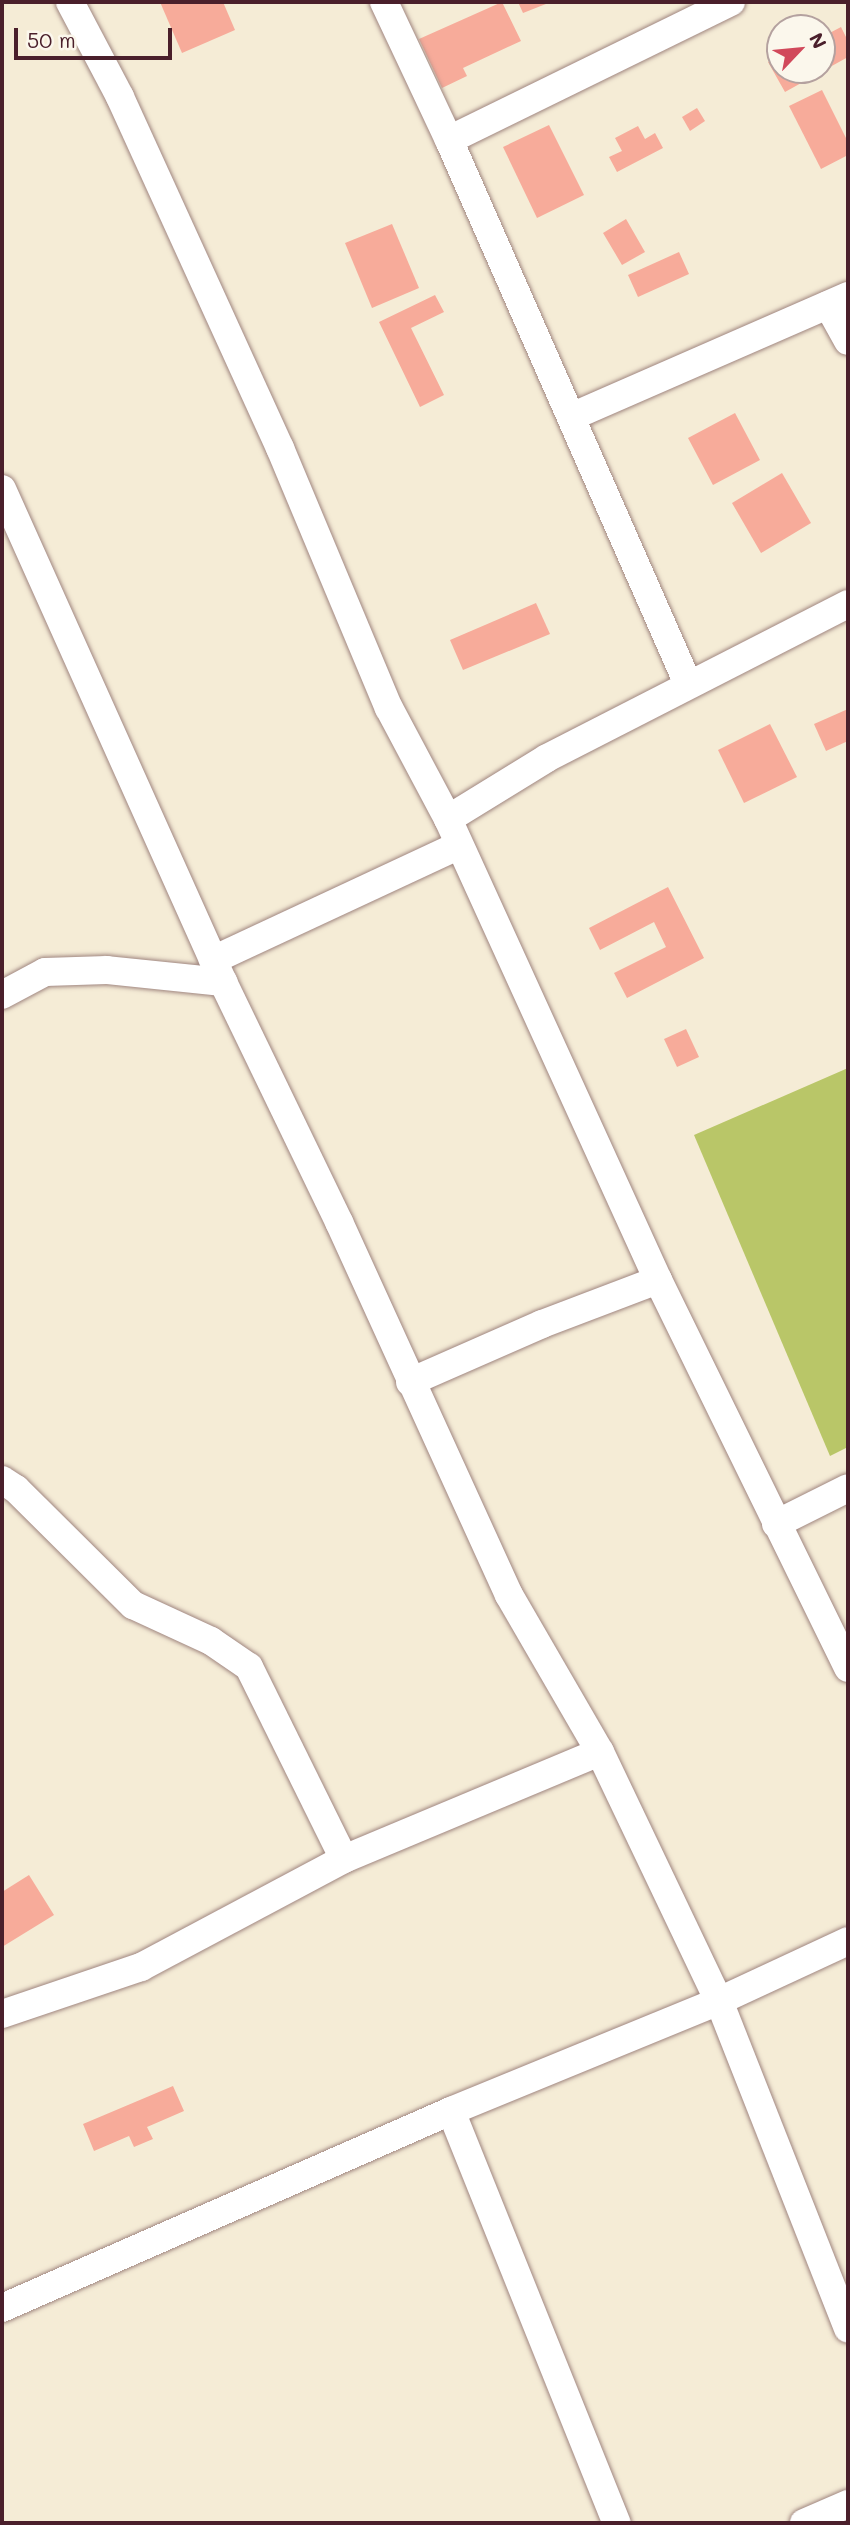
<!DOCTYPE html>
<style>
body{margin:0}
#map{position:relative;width:850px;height:2525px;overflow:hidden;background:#f5ecd6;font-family:Mali,sans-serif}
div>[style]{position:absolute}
.green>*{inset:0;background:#b9c668}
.building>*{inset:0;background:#f7ab9a}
.roads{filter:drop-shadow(0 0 2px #a08680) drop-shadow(0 0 2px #a08680)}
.minor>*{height:28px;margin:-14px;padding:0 14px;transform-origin:14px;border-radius:14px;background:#fff}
span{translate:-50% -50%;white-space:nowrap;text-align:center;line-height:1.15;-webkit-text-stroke:6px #fbf7ec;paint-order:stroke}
.frame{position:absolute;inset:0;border:4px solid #4a1f2b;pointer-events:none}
.north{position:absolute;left:766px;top:14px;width:70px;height:70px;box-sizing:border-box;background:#fbf7ec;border:2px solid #b4a19f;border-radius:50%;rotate:64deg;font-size:19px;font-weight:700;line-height:28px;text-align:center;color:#4a1f2b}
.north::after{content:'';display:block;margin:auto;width:24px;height:32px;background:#d1495b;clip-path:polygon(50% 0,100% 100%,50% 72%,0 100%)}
.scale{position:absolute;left:14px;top:28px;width:158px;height:32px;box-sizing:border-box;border:4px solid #4a1f2b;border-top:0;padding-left:9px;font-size:21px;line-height:24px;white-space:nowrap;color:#4a1f2b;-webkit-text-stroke:5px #fbf7ec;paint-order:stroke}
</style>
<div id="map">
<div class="green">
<i style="clip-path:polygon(848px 1068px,848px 1447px,830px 1456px,694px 1135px)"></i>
</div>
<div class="building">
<i style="clip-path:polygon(160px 2px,223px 2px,235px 30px,182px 53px)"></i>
<i style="clip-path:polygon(502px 2px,521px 41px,463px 68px,467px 76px,442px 88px,419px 39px)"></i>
<i style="clip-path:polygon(518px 2px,551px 2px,523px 13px)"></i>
<i style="clip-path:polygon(841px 27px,848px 41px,848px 57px,785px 92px,768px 62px,780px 55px,780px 70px,822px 70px,822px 37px)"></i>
<i style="clip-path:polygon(822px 90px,848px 142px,848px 155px,821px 169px,789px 106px)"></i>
<i style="clip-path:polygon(697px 108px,705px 121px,690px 131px,682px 117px)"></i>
<i style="clip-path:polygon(549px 125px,584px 195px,537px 218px,503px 147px)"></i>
<i style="clip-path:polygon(638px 126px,645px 139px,655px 133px,663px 148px,617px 172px,609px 157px,622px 151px,615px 138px)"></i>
<i style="clip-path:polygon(626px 219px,645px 252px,622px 265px,603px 233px)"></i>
<i style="clip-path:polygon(392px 224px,419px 288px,372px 308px,345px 243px)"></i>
<i style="clip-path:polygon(679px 252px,689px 274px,638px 297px,628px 275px)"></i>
<i style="clip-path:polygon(435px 295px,444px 312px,411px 328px,444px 395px,420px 407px,379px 322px)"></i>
<i style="clip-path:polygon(735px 413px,760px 460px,713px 485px,688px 438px)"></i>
<i style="clip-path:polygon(782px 473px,811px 523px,761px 553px,732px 503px)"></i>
<i style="clip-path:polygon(536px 603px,550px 634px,463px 670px,450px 640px)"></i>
<i style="clip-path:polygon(848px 709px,848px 741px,826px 751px,814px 724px)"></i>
<i style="clip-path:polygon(770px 724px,797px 777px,744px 803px,718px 750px)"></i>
<i style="clip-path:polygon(668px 887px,704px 958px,627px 998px,614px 973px,666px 947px,654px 922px,600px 950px,589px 928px)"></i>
<i style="clip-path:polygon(686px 1029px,699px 1057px,677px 1067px,664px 1039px)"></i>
<i style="clip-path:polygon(29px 1875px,54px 1915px,2px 1947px,2px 1892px)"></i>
<i style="clip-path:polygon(173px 2086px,184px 2111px,147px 2127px,153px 2139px,134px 2147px,129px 2136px,94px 2151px,83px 2124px)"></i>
</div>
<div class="roads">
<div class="minor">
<i style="left:70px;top:2px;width:107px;rotate:62.2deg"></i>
<i style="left:120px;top:97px;width:386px;rotate:65.5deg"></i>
<i style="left:280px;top:448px;width:282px;rotate:67.3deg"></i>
<i style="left:389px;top:708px;width:126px;rotate:62deg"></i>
<i style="left:448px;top:819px;width:507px;rotate:65.51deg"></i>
<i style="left:658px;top:1280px;width:432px;rotate:63.9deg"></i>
<i style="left:384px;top:2px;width:153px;rotate:64.8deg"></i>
<i style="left:449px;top:140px;width:594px;rotate:66.28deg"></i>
<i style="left:449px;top:140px;width:314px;rotate:-26.1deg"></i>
<i style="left:828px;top:305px;width:41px;rotate:60.9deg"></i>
<i style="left:571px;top:417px;width:302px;rotate:-23.6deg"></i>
<i style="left:2px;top:489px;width:540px;rotate:65.85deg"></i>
<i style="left:223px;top:982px;width:267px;rotate:64.2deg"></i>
<i style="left:339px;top:1222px;width:410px;rotate:65.5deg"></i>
<i style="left:509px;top:1595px;width:181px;rotate:59.9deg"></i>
<i style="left:600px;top:1752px;width:276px;rotate:64.5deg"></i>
<i style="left:719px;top:2001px;width:352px;rotate:68.5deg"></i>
<i style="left:448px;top:819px;width:116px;rotate:-31.6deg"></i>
<i style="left:547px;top:758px;width:338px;rotate:-27.1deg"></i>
<i style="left:213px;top:960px;width:270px;rotate:-25deg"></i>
<i style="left:2px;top:995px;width:49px;rotate:-28.1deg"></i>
<i style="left:45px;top:972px;width:62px;rotate:-1.8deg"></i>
<i style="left:107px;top:970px;width:117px;rotate:5.9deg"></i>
<i style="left:410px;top:1382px;width:144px;rotate:-23.7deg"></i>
<i style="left:542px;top:1324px;width:124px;rotate:-20.8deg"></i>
<i style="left:2px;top:1480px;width:17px;rotate:33deg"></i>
<i style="left:16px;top:1489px;width:165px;rotate:44.8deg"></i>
<i style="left:133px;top:1605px;width:86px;rotate:24.8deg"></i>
<i style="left:211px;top:1641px;width:46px;rotate:34.4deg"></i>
<i style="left:249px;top:1667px;width:214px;rotate:63.7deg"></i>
<i style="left:776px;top:1524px;width:80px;rotate:-26.6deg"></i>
<i style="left:2px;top:2014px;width:147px;rotate:-18.7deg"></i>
<i style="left:141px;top:1967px;width:230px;rotate:-28deg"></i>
<i style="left:344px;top:1859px;width:277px;rotate:-22.7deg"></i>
<i style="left:451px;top:2111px;width:444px;rotate:68.1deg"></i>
<i style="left:2px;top:2308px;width:490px;rotate:-23.7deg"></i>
<i style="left:451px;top:2111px;width:290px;rotate:-22.3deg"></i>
<i style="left:719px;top:2001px;width:142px;rotate:-24.9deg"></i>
<i style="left:804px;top:2523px;width:48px;rotate:-23.4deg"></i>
</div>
</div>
<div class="frame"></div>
<div class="north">N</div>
<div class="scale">50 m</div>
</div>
